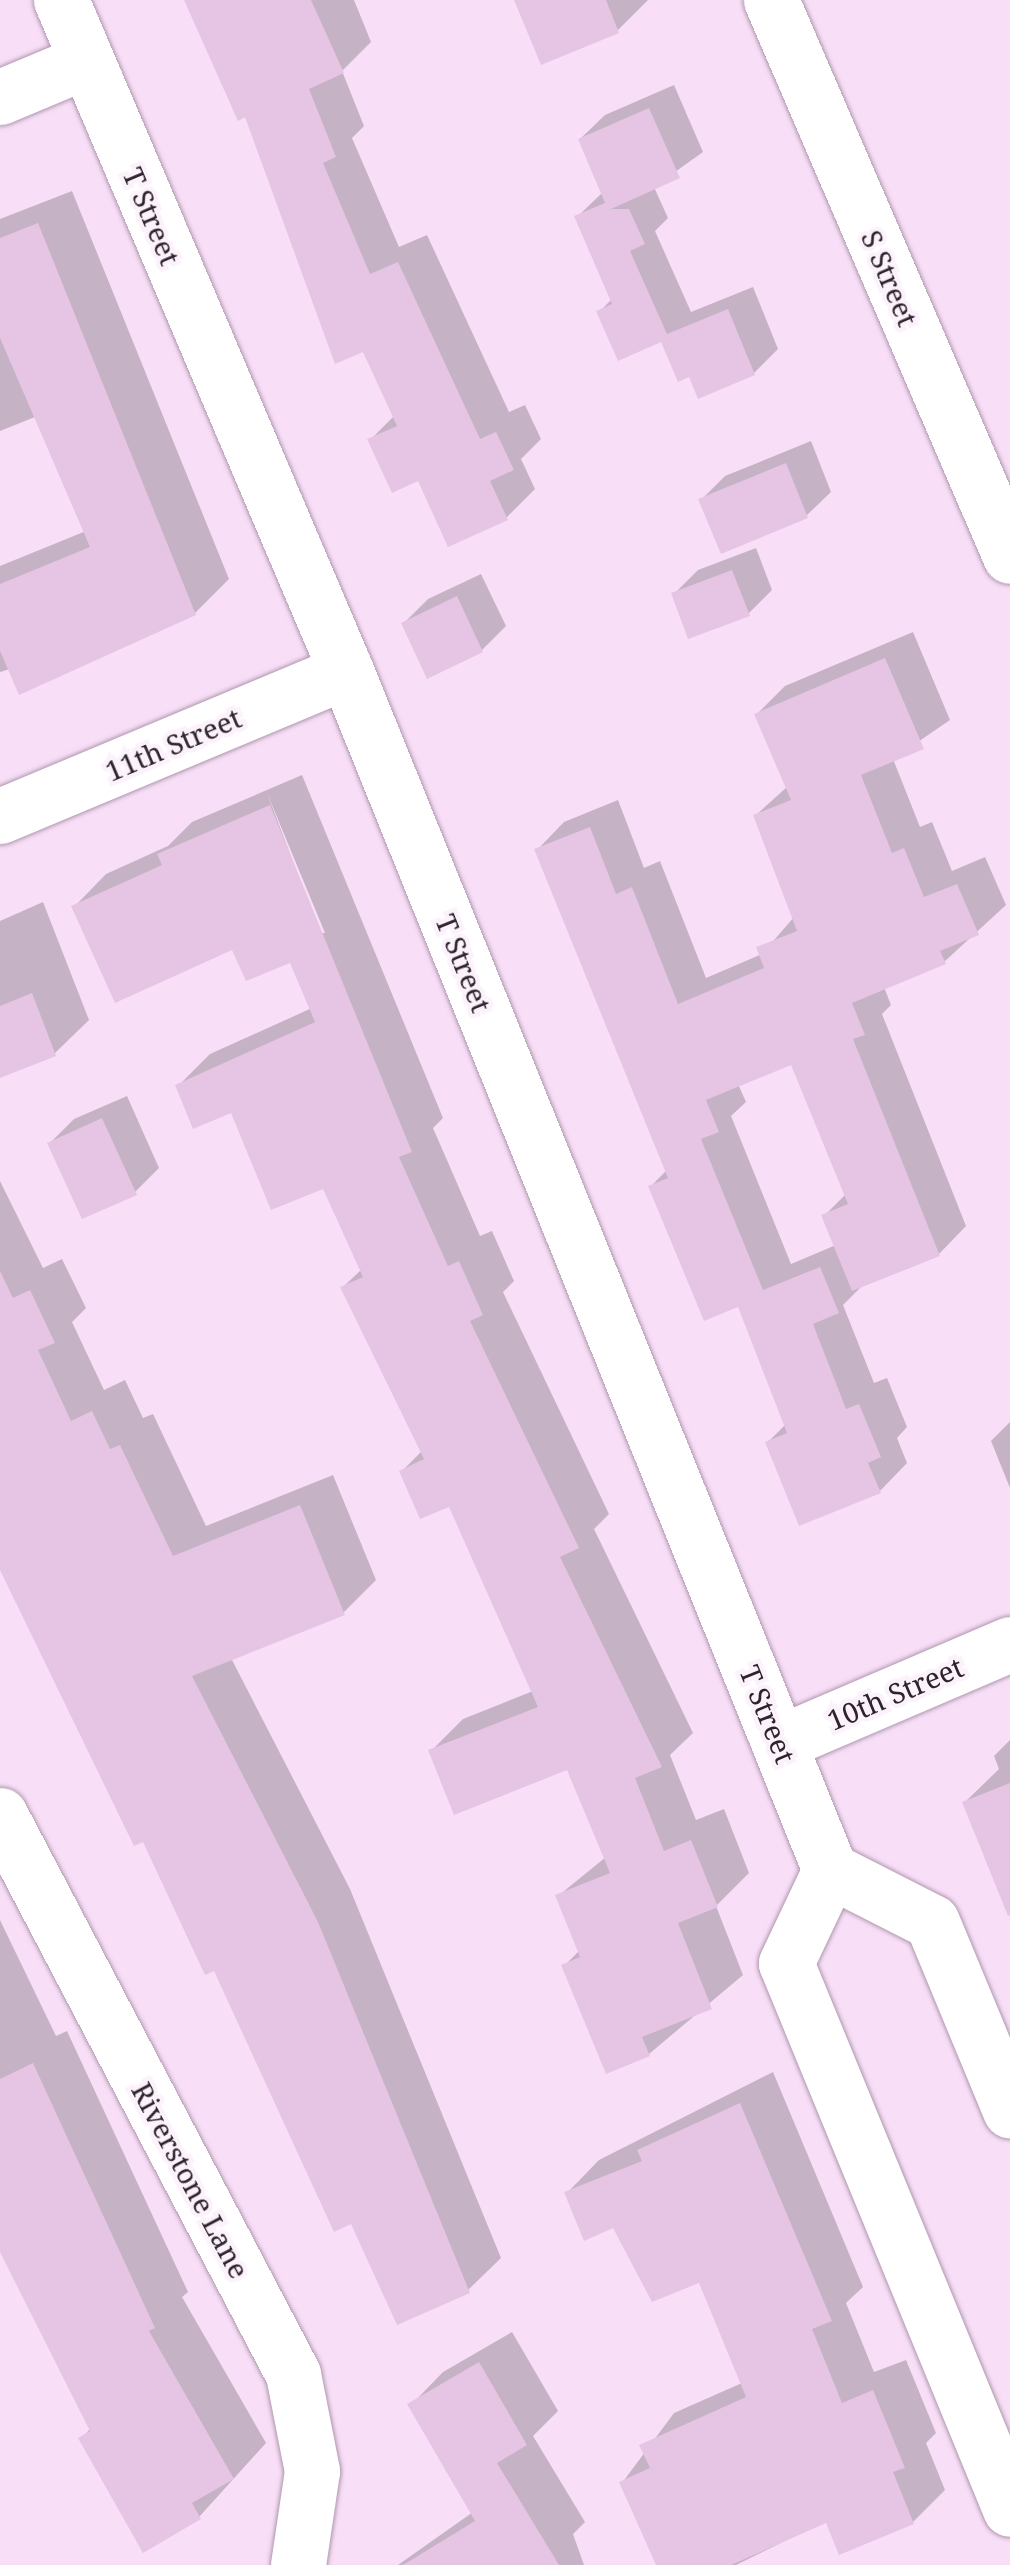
<!DOCTYPE html>
<style>
body{margin:0}
#map{position:relative;width:1010px;height:2565px;overflow:hidden;background:#f8dff7;font-family:"Noto Serif",serif}
div>[style]{position:absolute}
.shadow>*{inset:0;background:#0003}
.building>*{inset:0;background:#e5c4e4}
.roads{filter:drop-shadow(0 0 2px #af97ae) drop-shadow(0 0 2px #af97ae)}
.minor>*{height:55px;margin:-27.5px;padding:0 27.5px;transform-origin:27.5px;border-radius:27.5px;background:#fff}
span{translate:-50% -50%;white-space:nowrap;text-align:center;line-height:1.15;-webkit-text-stroke:9px #fcf2fc;paint-order:stroke}
.street-label{font-size:28px;color:#2c232c}
</style>
<div id="map">
<div class="shadow">
<i style="clip-path:polygon(186px 0,354px 0,371px 42px,342px 71px,364px 126px,352px 138px,399px 247px,427px 235px,509px 412px,525px 405px,541px 439px,521px 459px,535px 489px,506px 518px,419px 477px,370px 440px,395px 415px)"></i>
<i style="clip-path:polygon(517px 0,648px 0,618px 30px)"></i>
<i style="clip-path:polygon(674px 85px,703px 152px,654px 187px,668px 218px,655px 231px,691px 312px,753px 287px,778px 349px,754px 373px,690px 374px,662px 338px,599px 312px,612px 299px,577px 217px,603px 192px,580px 139px,605px 115px)"></i>
<i style="clip-path:polygon(72px 191px,229px 579px,195px 613px,0 672px,0 566px,86px 531px,35px 417px,0 431px,0 219px)"></i>
<i style="clip-path:polygon(811px 441px,831px 492px,806px 516px,701px 500px,725px 476px)"></i>
<i style="clip-path:polygon(756px 548px,772px 590px,748px 614px,674px 594px,698px 570px)"></i>
<i style="clip-path:polygon(481px 574px,506px 626px,482px 650px,404px 623px,428px 599px)"></i>
<i style="clip-path:polygon(evenodd,913px 632px,950px 720px,893px 759px,920px 827px,932px 822px,952px 871px,985px 857px,1006px 905px,944px 962px,884px 987px,891px 1005px,882px 1014px,966px 1226px,939px 1254px,865px 1283px,843px 1305px,874px 1383px,887px 1378px,907px 1427px,897px 1438px,907px 1463px,880px 1491px,768px 1442px,786px 1424px,739px 1304px,651px 1186px,667px 1170px,537px 850px,564px 822px,618px 800px,644px 868px,660px 861px,706px 978px,762px 954px,794px 917px,756px 815px,788px 786px,757px 714px,785px 686px,913px 632px,792px 1062px,846px 1194px,824px 1216px,836px 1245px,791px 1264px,731px 1116px,746px 1102px,738px 1084px,792px 1062px)"></i>
<i style="clip-path:polygon(evenodd,302px 775px,443px 1118px,433px 1128px,480px 1236px,492px 1231px,514px 1281px,503px 1292px,609px 1514px,594px 1529px,693px 1733px,670px 1755px,696px 1820px,724px 1809px,749px 1873px,716px 1906px,743px 1975px,649px 2054px,564px 1966px,580px 1950px,558px 1896px,606px 1857px,569px 1767px,431px 1751px,463px 1719px,533px 1691px,451px 1503px,402px 1471px,423px 1450px,343px 1287px,362px 1269px,324px 1186px,232px 1110px,178px 1086px,210px 1054px,312px 1008px,292px 960px,74px 907px,106px 874px,168px 846px,192px 822px,302px 775px,267px 793px,325px 933px,320px 933px,267px 793px)"></i>
<i style="clip-path:polygon(43px 902px,89px 1020px,55px 1053px,0 1075px,0 921px)"></i>
<i style="clip-path:polygon(127px 1096px,159px 1168px,135px 1192px,50px 1143px,74px 1119px)"></i>
<i style="clip-path:polygon(0 1181px,43px 1268px,62px 1259px,86px 1308px,72px 1322px,104px 1390px,125px 1380px,143px 1418px,153px 1414px,206px 1526px,333px 1475px,376px 1580px,343px 1613px,231px 1658px,350px 1889px,501px 2258px,468px 2290px,352px 2220px,0 1561px)"></i>
<i style="clip-path:polygon(1010px 1422px,1010px 1488px,991px 1441px)"></i>
<i style="clip-path:polygon(1010px 1740px,1010px 1904px,965px 1802px,999px 1769px,994px 1756px)"></i>
<i style="clip-path:polygon(0 1920px,56px 2036px,67px 2031px,188px 2292px,182px 2297px,266px 2443px,199px 2517px,81px 2439px,91px 2428px,0 2244px)"></i>
<i style="clip-path:polygon(773px 2072px,863px 2287px,846px 2303px,874px 2372px,906px 2360px,936px 2433px,926px 2443px,945px 2490px,913px 2522px,827px 2520px,736px 2565px,658px 2565px,622px 2483px,674px 2413px,742px 2383px,700px 2280px,567px 2193px,599px 2160px)"></i>
<i style="clip-path:polygon(512px 2332px,558px 2411px,533px 2436px,585px 2522px,573px 2534px,584px 2565px,398px 2565px,473px 2512px,411px 2405px,443px 2372px)"></i>
</div>
<div class="building">
<i style="clip-path:polygon(184px 0,311px 0,344px 73px,309px 89px,336px 157px,323px 163px,370px 274px,398px 262px,480px 439px,496px 432px,514px 470px,490px 481px,508px 520px,448px 547px,418px 481px,392px 493px,367px 439px,397px 426px,363px 352px,335px 364px,245px 117px,238px 121px)"></i>
<i style="clip-path:polygon(514px 0,606px 0,619px 33px,541px 65px)"></i>
<i style="clip-path:polygon(649px 108px,680px 178px,611px 209px,629px 209px,645px 244px,630px 251px,667px 334px,728px 309px,755px 375px,698px 399px,689px 377px,678px 382px,661px 342px,618px 361px,596px 311px,612px 304px,574px 216px,605px 203px,578px 139px)"></i>
<i style="clip-path:polygon(38px 223px,196px 615px,19px 695px,0 651px,0 584px,90px 547px,0 338px,0 238px)"></i>
<i style="clip-path:polygon(786px 463px,808px 518px,721px 554px,698px 499px)"></i>
<i style="clip-path:polygon(732px 570px,750px 616px,688px 639px,671px 593px)"></i>
<i style="clip-path:polygon(457px 596px,483px 652px,427px 679px,401px 623px)"></i>
<i style="clip-path:polygon(885px 658px,924px 749px,861px 775px,892px 853px,904px 848px,924px 897px,957px 884px,979px 935px,940px 951px,946px 964px,852px 1003px,865px 1035px,853px 1039px,940px 1256px,852px 1291px,821px 1215px,848px 1204px,791px 1065px,706px 1100px,719px 1132px,701px 1139px,763px 1290px,820px 1267px,839px 1313px,813px 1324px,846px 1409px,859px 1404px,881px 1457px,868px 1463px,881px 1493px,799px 1526px,765px 1442px,787px 1433px,738px 1307px,704px 1321px,648px 1186px,668px 1178px,534px 849px,590px 827px,616px 894px,632px 887px,678px 1004px,764px 968px,756px 947px,797px 931px,753px 815px,791px 800px,754px 714px)"></i>
<i style="clip-path:polygon(270px 805px,412px 1152px,399px 1157px,448px 1266px,459px 1261px,483px 1315px,470px 1321px,579px 1548px,560px 1557px,662px 1767px,635px 1778px,664px 1851px,691px 1840px,718px 1907px,678px 1923px,712px 2009px,642px 2037px,650px 2056px,606px 2074px,561px 1965px,580px 1957px,555px 1895px,610px 1873px,567px 1770px,454px 1815px,428px 1750px,538px 1707px,449px 1507px,420px 1519px,399px 1471px,424px 1459px,340px 1287px,363px 1277px,323px 1189px,271px 1210px,231px 1113px,193px 1129px,175px 1085px,315px 1022px,290px 963px,246px 981px,232px 950px,115px 1003px,71px 906px,162px 865px,157px 854px)"></i>
<i style="clip-path:polygon(32px 993px,56px 1056px,0 1078px,0 1006px)"></i>
<i style="clip-path:polygon(102px 1118px,137px 1195px,82px 1219px,47px 1143px)"></i>
<i style="clip-path:polygon(0 1271px,13px 1298px,30px 1290px,55px 1343px,38px 1350px,71px 1421px,92px 1411px,110px 1449px,120px 1445px,173px 1556px,300px 1505px,345px 1615px,192px 1676px,318px 1922px,470px 2293px,397px 2325px,351px 2224px,334px 2232px,214px 1971px,205px 1975px,143px 1842px,134px 1846px,0 1570px)"></i>
<i style="clip-path:polygon(1010px 1783px,1010px 1915px,1008px 1916px,962px 1802px)"></i>
<i style="clip-path:polygon(33px 2063px,155px 2328px,149px 2331px,234px 2479px,192px 2503px,201px 2519px,143px 2553px,78px 2438px,90px 2431px,0 2252px,0 2079px)"></i>
<i style="clip-path:polygon(740px 2103px,832px 2321px,812px 2329px,842px 2403px,873px 2390px,905px 2468px,893px 2472px,914px 2524px,839px 2555px,826px 2523px,731px 2565px,656px 2565px,619px 2482px,650px 2468px,639px 2445px,746px 2397px,699px 2283px,652px 2302px,613px 2228px,584px 2241px,564px 2192px,642px 2161px,637px 2150px)"></i>
<i style="clip-path:polygon(479px 2362px,527px 2445px,497px 2463px,559px 2565px,403px 2565px,475px 2521px,407px 2404px)"></i>
</div>
<div class="roads">
<div class="minor">
<i style="left:61px;top:0;width:729px;rotate:66.99deg"></i>
<i style="left:346px;top:671px;width:1293px;rotate:68.02deg"></i>
<i style="left:830px;top:1870px;width:114px;rotate:27deg"></i>
<i style="left:932px;top:1922px;width:204px;rotate:67.5deg"></i>
<i style="left:771px;top:0;width:605px;rotate:66.74deg"></i>
<i style="left:0;top:97px;width:93px;rotate:-22.7deg"></i>
<i style="left:0;top:816px;width:375px;rotate:-22.7deg"></i>
<i style="left:779px;top:1743px;width:251px;rotate:-23.2deg"></i>
<i style="left:0;top:1815px;width:631px;rotate:62.34deg"></i>
<i style="left:293px;top:2374px;width:99px;rotate:78.9deg"></i>
<i style="left:312px;top:2471px;width:95px;rotate:98.5deg"></i>
<i style="left:830px;top:1870px;width:103px;rotate:115.3deg"></i>
<i style="left:786px;top:1963px;width:590px;rotate:67.69deg"></i>
</div>
</div>
<div class="street-label">
<span style="left:152px;top:216px;rotate:67deg">T Street</span>
<span style="left:890px;top:278px;rotate:67deg">S Street</span>
<span style="left:173px;top:744px;rotate:-23deg">11th Street</span>
<span style="left:464px;top:963px;rotate:68deg">T Street</span>
<span style="left:895px;top:1693px;rotate:-23deg">10th Street</span>
<span style="left:768px;top:1714px;rotate:68deg">T Street</span>
<span style="left:191px;top:2180px;rotate:62deg">Riverstone Lane</span>
</div>
</div>
